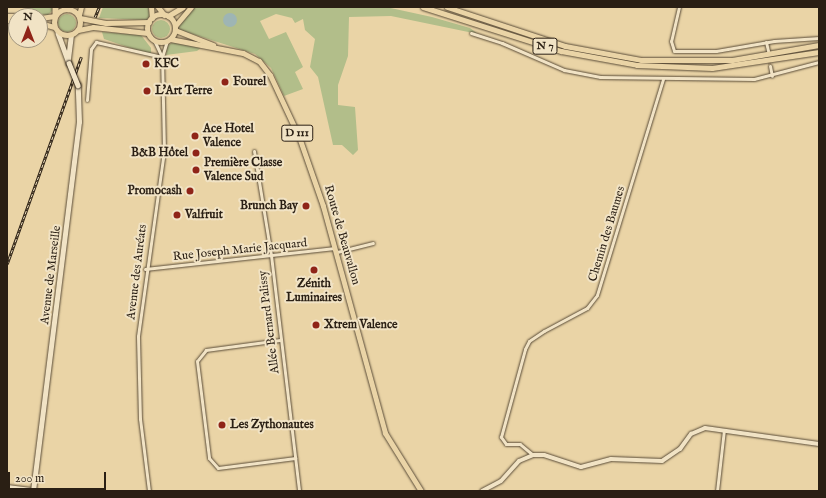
<!DOCTYPE html>
<meta charset="utf-8">
<style>
body{margin:0}
#map{position:relative;width:826px;height:498px;overflow:hidden;background:#ead4a6;font-family:"IM FELL English",serif}
div>[style]{position:absolute}
.green>*{inset:0;background:#b2be8a}
.round{border-radius:50%}
.water>*{inset:0;background:#9eb5b4}
.minor-tunnel>*{height:3px;margin-top:-1.5px;transform-origin:0;background:repeating-linear-gradient(90deg,#c4b089 0 3px,transparent 0 4.5px)}
.roads{filter:drop-shadow(0 0 1px #5a4c38) drop-shadow(0 0 1px #5a4c38)}
.minor>*{height:3px;margin:-1.5px;padding:0 1.5px;transform-origin:1.5px;border-radius:1.5px;background:#f1e3c5}
.tertiary>*{height:4px;margin:-2px;padding:0 2px;transform-origin:2px;border-radius:2px;background:#f1e3c5}
.secondary>*{height:4.5px;margin:-2.25px;padding:0 2.25px;transform-origin:2.25px;border-radius:2.25px;background:#f1e3c5}
.primary>*{height:5px;margin:-2.5px;padding:0 2.5px;transform-origin:2.5px;border-radius:2.5px;background:#ead4a6}
.primary>.ring{margin:-2.5px;padding:0;box-sizing:content-box;background:none;border:5px solid #ead4a6;border-radius:50%}
.trunk>*{height:5px;margin:-2.5px;padding:0 2.5px;transform-origin:2.5px;border-radius:2.5px;background:#ead4a6}
.motorway>*{height:5.5px;margin:-2.75px;padding:0 2.75px;transform-origin:2.75px;border-radius:2.75px;background:#ead4a6}
.rail>*{height:2.5px;margin-top:-1.25px;transform-origin:0;background:repeating-linear-gradient(90deg,#f1e3c5 0 3px,#2a1f14 0 6px);box-sizing:border-box;border-block:1px solid #2a1f14}
.bridges{filter:drop-shadow(0 0 1px #2a1f14) drop-shadow(0 0 1px #2a1f14)}
.secondary-bridge>*{height:4.5px;margin:-2.25px;padding:0 2.25px;transform-origin:2.25px;border-radius:2.25px;background:#f1e3c5}
.dots>*{width:11px;height:11px;translate:-50% -50%;box-sizing:border-box;border:2px solid #f1e3c5;border-radius:50%}
span{translate:-50% -50%;white-space:nowrap;text-align:center;line-height:1.15;-webkit-text-stroke:4px #f1e3c5;paint-order:stroke}
.shield-label span{padding:1px 3px;background:#f1e3c5;border:1px solid;border-radius:3px;-webkit-text-stroke-width:0}
.shield-label{font-size:11px;color:#2a1f14;font-weight:700}
.poi-label{font-size:12px;color:#2a1f14;font-weight:700}
.left{translate:0 -50%;text-align:left}
.right{translate:-100% -50%;text-align:right}
.street-label{font-size:12px;color:#2a1f14}
.frame{position:absolute;inset:0;border:8px solid #2a1f14;pointer-events:none}
.north{position:absolute;left:8px;top:8px;width:40px;height:40px;box-sizing:border-box;background:#f1e3c5;border:1px solid #a1957e;border-radius:50%;rotate:0deg;font-size:11px;font-weight:700;line-height:16px;text-align:center;color:#2a1f14}
.north::after{content:'';display:block;margin:auto;width:14px;height:18px;background:#8f2418;clip-path:polygon(50% 0,100% 100%,50% 72%,0 100%)}
.scale{position:absolute;left:8px;top:472px;width:98px;height:18px;box-sizing:border-box;border:2px solid #2a1f14;border-top:0;padding-left:5px;font-size:12px;line-height:14px;white-space:nowrap;color:#2a1f14;-webkit-text-stroke:3px #f1e3c5;paint-order:stroke}
</style>
<div id="map">
<div class="green">
<i style="clip-path:polygon(29px 7px,54px 7px,54px 9px,48px 15px,28px 13px)"></i>
<i style="clip-path:polygon(103px 7px,148px 7px,150px 15px,147px 20px,99px 18px)"></i>
<i style="clip-path:polygon(195px 7px,386px 7px,432px 17px,470px 28px,478px 34px,391px 16px,349px 17px,348px 56px,338px 85px,338px 105px,355px 107px,358px 150px,353px 155px,342px 145px,333px 145px,318px 77px,310px 67px,315px 39px,305px 30px,303px 19px,295px 23px,292px 18px,276px 14px,260px 21px,269px 39px,286px 32px,303px 67px,295px 72px,303px 89px,284px 96px,271px 68px,255px 54px,180px 30px,178px 24px)"></i>
<i class="round" style="left:58px;top:14px;width:18px;height:18px"></i>
<i class="round" style="left:152px;top:20px;width:18px;height:18px"></i>
<i style="clip-path:polygon(102px 32px,141px 35px,151px 48px,151px 55px,104px 39px)"></i>
<i style="clip-path:polygon(175px 41px,202px 47px,197px 51px,166px 55px,167px 46px)"></i>
</div>
<div class="water">
<i class="round" style="left:223px;top:13px;width:14px;height:14px"></i>
</div>
<div class="minor-tunnel">
<i style="left:768px;top:52px;width:14px;rotate:82deg"></i>
</div>
<div class="roads">
<div class="minor">
<i style="left:679px;top:7px;width:35px;rotate:103deg"></i>
<i style="left:671px;top:41px;width:10px;rotate:73deg"></i>
<i style="left:674px;top:51px;width:42px"></i>
<i style="left:716px;top:51px;width:59px;rotate:-9.8deg"></i>
<i style="left:774px;top:41px;width:45px;rotate:-3.8deg"></i>
<i style="left:471px;top:33px;width:33px;rotate:18deg"></i>
<i style="left:502px;top:43px;width:68px;rotate:23.5deg"></i>
<i style="left:564px;top:70px;width:37px;rotate:11deg"></i>
<i style="left:600px;top:77px;width:154px;rotate:0.7deg"></i>
<i style="left:754px;top:79px;width:67px;rotate:-14.7deg"></i>
<i style="left:154px;top:40px;width:17px;rotate:65deg"></i>
<i style="left:766px;top:42px;width:9px;rotate:77deg"></i>
<i style="left:770px;top:66px;width:10px;rotate:79deg"></i>
<i style="left:87px;top:100px;width:51px;rotate:-85.5deg"></i>
<i style="left:91px;top:49px;width:9px;rotate:-54deg"></i>
<i style="left:96px;top:42px;width:68px;rotate:12.8deg"></i>
<i style="left:254px;top:151px;width:105px;rotate:80.7deg"></i>
<i style="left:271px;top:255px;width:238px;rotate:83.2deg"></i>
<i style="left:337px;top:252px;width:37px;rotate:-14deg"></i>
<i style="left:145px;top:269px;width:191px;rotate:-6.3deg"></i>
<i style="left:280px;top:340px;width:75px;rotate:172.3deg"></i>
<i style="left:206px;top:350px;width:14px;rotate:129deg"></i>
<i style="left:197px;top:361px;width:98px;rotate:82.9deg"></i>
<i style="left:209px;top:458px;width:13px;rotate:48deg"></i>
<i style="left:218px;top:468px;width:78px;rotate:-7.4deg"></i>
<i style="left:533px;top:455px;width:17px;rotate:-140deg"></i>
<i style="left:520px;top:444px;width:14px;rotate:180deg"></i>
<i style="left:506px;top:444px;width:9px;rotate:-126deg"></i>
<i style="left:501px;top:437px;width:91px;rotate:-74.7deg"></i>
<i style="left:525px;top:349px;width:9px;rotate:-63deg"></i>
<i style="left:529px;top:341px;width:18px;rotate:-34deg"></i>
<i style="left:544px;top:331px;width:49px;rotate:-28.1deg"></i>
<i style="left:587px;top:308px;width:16px;rotate:-52deg"></i>
<i style="left:597px;top:295px;width:226px;rotate:-73deg"></i>
<i style="left:7px;top:486px;width:26px;rotate:7deg"></i>
<i style="left:149px;top:491px;width:73px;rotate:-97.1deg"></i>
<i style="left:140px;top:419px;width:83px;rotate:-91.4deg"></i>
<i style="left:138px;top:336px;width:188px;rotate:-82deg"></i>
<i style="left:164px;top:150px;width:93px;rotate:-91.2deg"></i>
<i style="left:162px;top:57px;width:17px;rotate:-73deg"></i>
<i style="left:717px;top:491px;width:61px;rotate:-83.5deg"></i>
</div>
<div class="tertiary">
<i style="left:482px;top:491px;width:21px;rotate:-28deg"></i>
<i style="left:501px;top:481px;width:27px;rotate:-48deg"></i>
<i style="left:519px;top:461px;width:15px;rotate:-23deg"></i>
<i style="left:533px;top:455px;width:11px"></i>
<i style="left:544px;top:455px;width:39px;rotate:18deg"></i>
<i style="left:581px;top:467px;width:31px;rotate:-15deg"></i>
<i style="left:611px;top:459px;width:51px;rotate:2.2deg"></i>
<i style="left:662px;top:461px;width:22px;rotate:-34deg"></i>
<i style="left:680px;top:449px;width:19px;rotate:-54deg"></i>
<i style="left:691px;top:434px;width:15px;rotate:-23deg"></i>
<i style="left:705px;top:428px;width:115px;rotate:8deg"></i>
</div>
<div class="secondary">
<i style="left:58px;top:33px;width:32px;rotate:70deg"></i>
<i style="left:68px;top:59px;width:24px;rotate:-83deg"></i>
<i style="left:33px;top:491px;width:372px;rotate:-82.9deg"></i>
<i style="left:79px;top:122px;width:37px;rotate:-92deg"></i>
</div>
<div class="primary">
<i style="left:151px;top:7px;width:11px;rotate:85deg"></i>
<i style="left:158px;top:7px;width:10px;rotate:53deg"></i>
<i class="ring" style="left:54px;top:9px;width:21px;height:21px"></i>
<i class="ring" style="left:147px;top:14px;width:23px;height:23px"></i>
<i style="left:79px;top:15px;width:8px;rotate:-76deg"></i>
<i style="left:7px;top:16px;width:9px"></i>
<i style="left:40px;top:18px;width:15px;rotate:-8deg"></i>
<i style="left:80px;top:18px;width:26px;rotate:11deg"></i>
<i style="left:106px;top:23px;width:43px;rotate:-1.3deg"></i>
<i style="left:7px;top:20px;width:9px"></i>
<i style="left:40px;top:23px;width:15px;rotate:16deg"></i>
<i style="left:78px;top:30px;width:15px;rotate:-11deg"></i>
<i style="left:93px;top:27px;width:55px;rotate:6.2deg"></i>
<i style="left:175px;top:30px;width:41px;rotate:21.5deg"></i>
<i style="left:170px;top:39px;width:74px;rotate:10.9deg"></i>
<i style="left:243px;top:53px;width:18px;rotate:27deg"></i>
<i style="left:259px;top:61px;width:18px;rotate:52deg"></i>
<i style="left:270px;top:75px;width:68px;rotate:64.9deg"></i>
<i style="left:299px;top:137px;width:73px;rotate:70.8deg"></i>
<i style="left:323px;top:206px;width:235px;rotate:74.7deg"></i>
<i style="left:385px;top:433px;width:68px;rotate:58.2deg"></i>
</div>
<div class="trunk">
<i style="left:64px;top:7px;width:4px;rotate:34deg"></i>
<i style="left:423px;top:7px;width:145px;rotate:17.7deg"></i>
<i style="left:561px;top:51px;width:77px;rotate:10.4deg"></i>
<i style="left:637px;top:65px;width:75px;rotate:2.3deg"></i>
<i style="left:712px;top:68px;width:108px;rotate:-8.5deg"></i>
<i style="left:447px;top:7px;width:124px;rotate:18.3deg"></i>
<i style="left:565px;top:46px;width:77px;rotate:10.4deg"></i>
<i style="left:641px;top:60px;width:91px"></i>
<i style="left:732px;top:60px;width:88px;rotate:-9.8deg"></i>
<i style="left:168px;top:16px;width:17px;rotate:-31deg"></i>
<i style="left:175px;top:26px;width:25px;rotate:-50deg"></i>
</div>
<div class="motorway">
<i style="left:56px;top:7px;width:7px;rotate:90deg"></i>
</div>
</div>
<div class="rail">
<i style="left:95px;top:17px;width:11px;rotate:-68deg"></i>
<i style="left:7px;top:264px;width:220px;rotate:-70.3deg"></i>
</div>
<div class="bridges">
<div class="secondary-bridge">
<i style="left:69px;top:63px;width:24px;rotate:68deg"></i>
</div>
</div>
<div class="dots">
<i style="left:146px;top:64px;background:#8f2418"></i>
<i style="left:225px;top:82px;background:#8f2418"></i>
<i style="left:147px;top:91px;background:#8f2418"></i>
<i style="left:195px;top:136px;background:#8f2418"></i>
<i style="left:196px;top:153px;background:#8f2418"></i>
<i style="left:196px;top:170px;background:#8f2418"></i>
<i style="left:190px;top:191px;background:#8f2418"></i>
<i style="left:306px;top:206px;background:#8f2418"></i>
<i style="left:177px;top:215px;background:#8f2418"></i>
<i style="left:314px;top:270px;background:#8f2418"></i>
<i style="left:316px;top:325px;background:#8f2418"></i>
<i style="left:222px;top:425px;background:#8f2418"></i>
</div>
<div class="shield-label">
<span style="left:545px;top:46px">N 7</span>
<span style="left:297px;top:133px">D 111</span>
</div>
<div class="poi-label">
<span class="left" style="left:154px;top:64px">KFC</span>
<span class="left" style="left:233px;top:82px">Fourel</span>
<span class="left" style="left:155px;top:91px">L'Art Terre</span>
<span class="left" style="left:203px;top:136px">Ace Hotel<br>Valence</span>
<span class="right" style="left:188px;top:153px">B&amp;B Hôtel</span>
<span class="left" style="left:204px;top:170px">Première Classe<br>Valence Sud</span>
<span class="right" style="left:182px;top:191px">Promocash</span>
<span class="right" style="left:298px;top:206px">Brunch Bay</span>
<span class="left" style="left:185px;top:215px">Valfruit</span>
<span style="left:314px;top:291px">Zénith<br>Luminaires</span>
<span class="left" style="left:324px;top:325px">Xtrem Valence</span>
<span class="left" style="left:230px;top:425px">Les Zythonautes</span>
</div>
<div class="street-label">
<span style="left:607px;top:234px;rotate:-73deg">Chemin des Baumes</span>
<span style="left:342px;top:235px;rotate:74deg">Route de Beauvallon</span>
<span style="left:240px;top:250px;rotate:-6deg">Rue Joseph Marie Jacquard</span>
<span style="left:137px;top:272px;rotate:-83deg">Avenue des Auréats</span>
<span style="left:51px;top:275px;rotate:-83deg">Avenue de Marseille</span>
<span style="left:269px;top:322px;rotate:-97deg">Allée Bernard Palissy</span>
</div>
<div class="frame"></div>
<div class="north">N</div>
<div class="scale">200 m</div>
</div>
